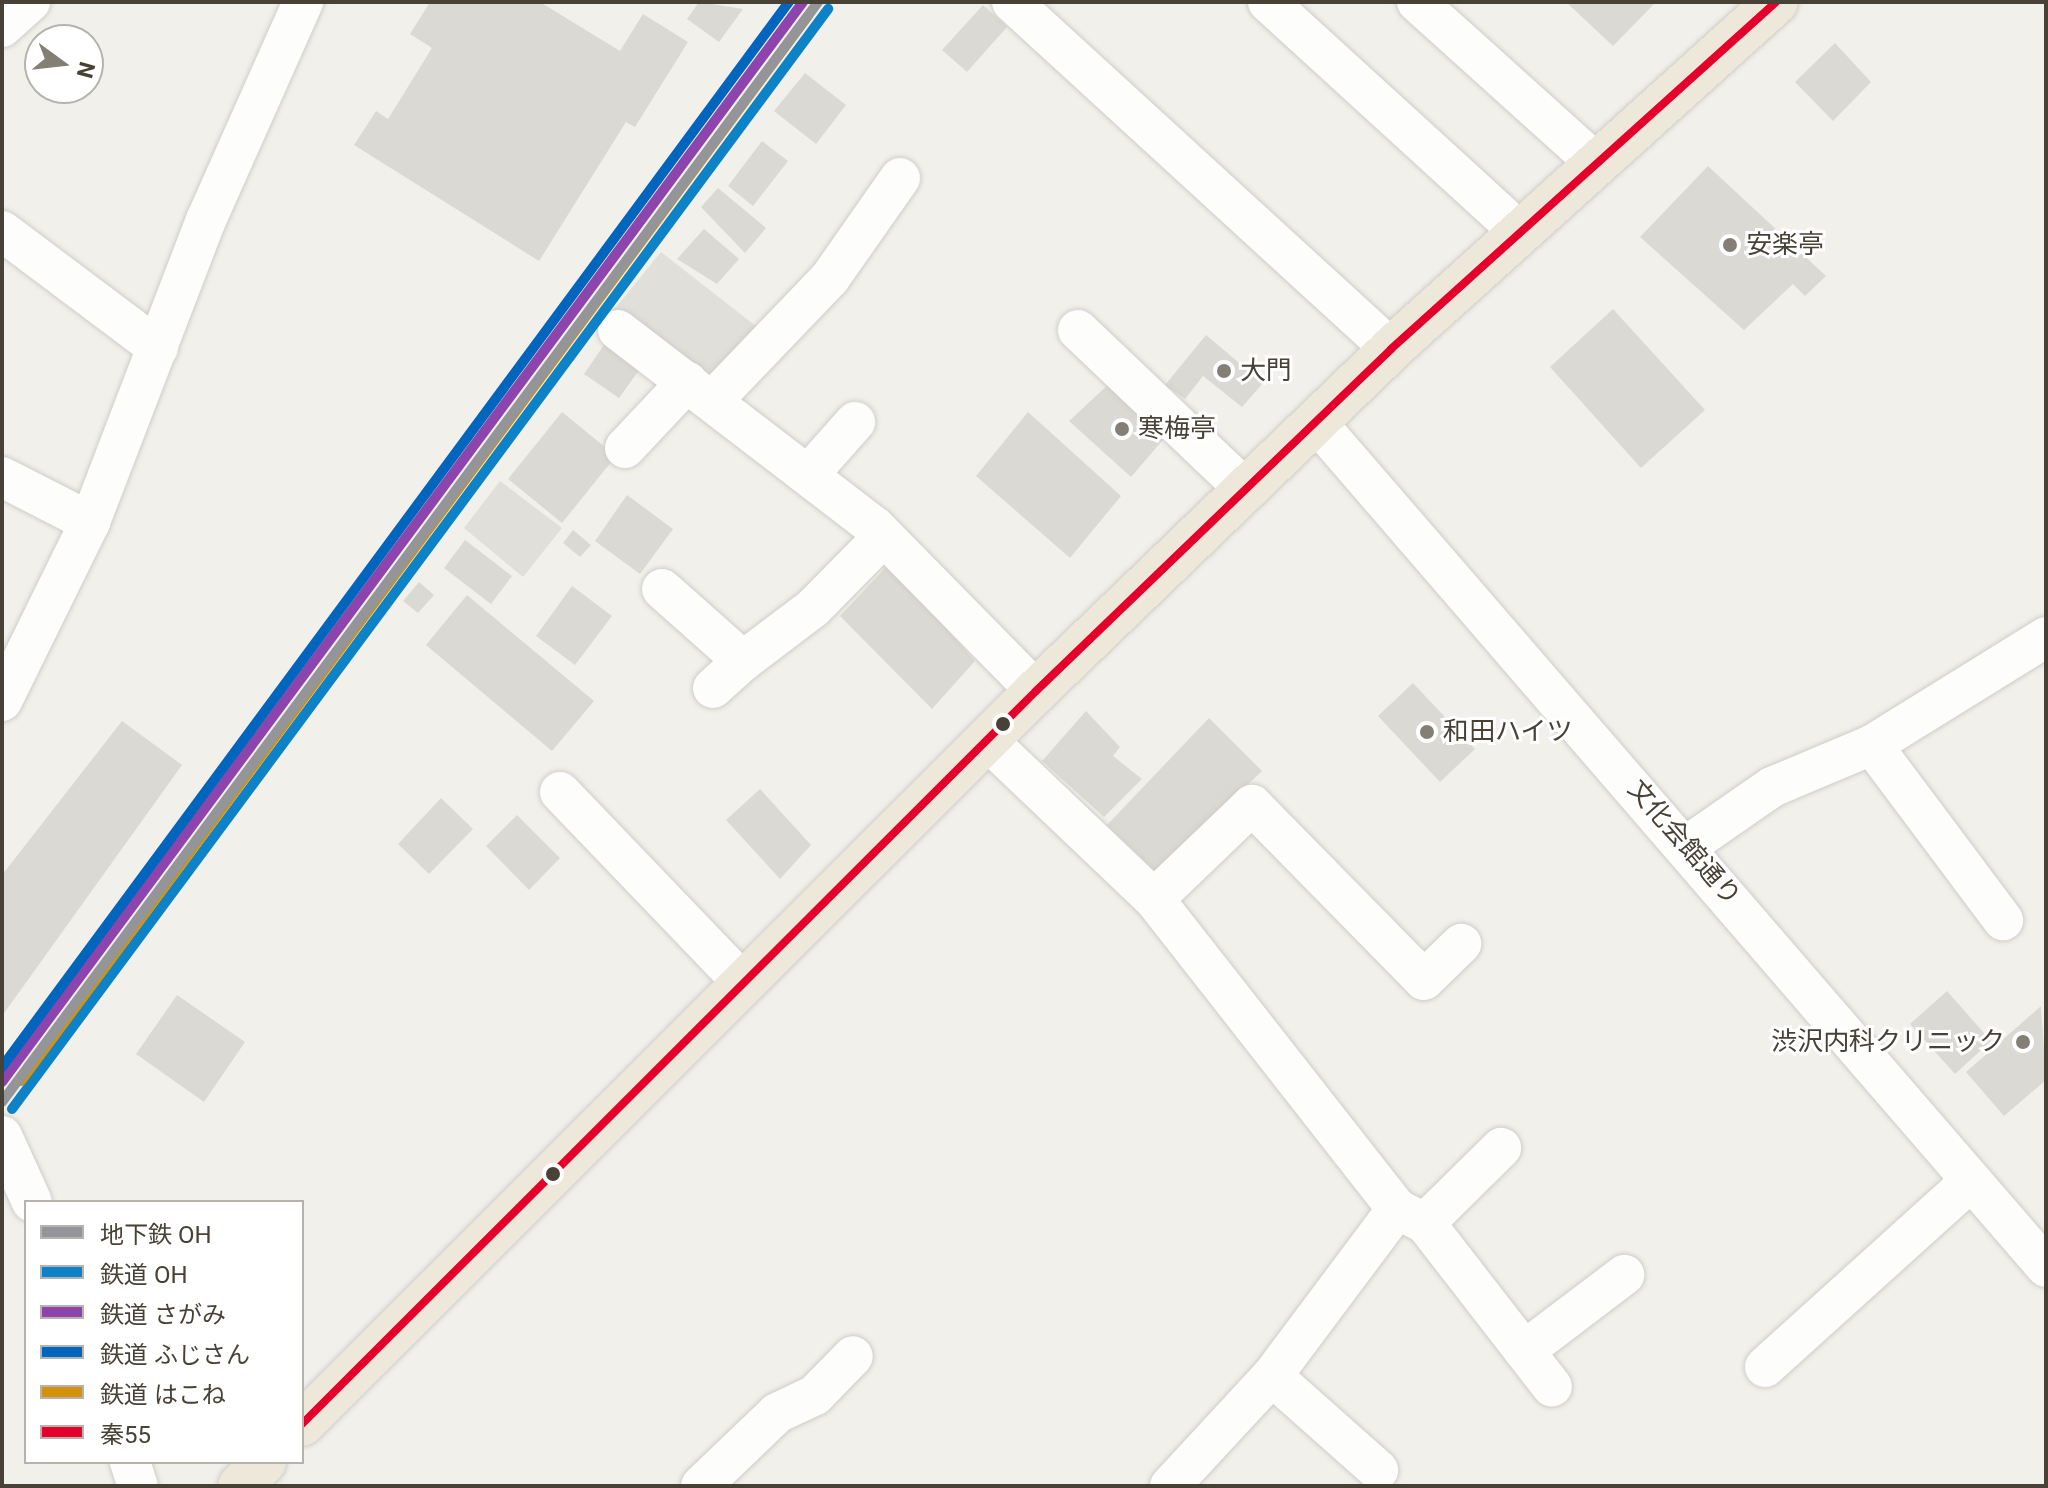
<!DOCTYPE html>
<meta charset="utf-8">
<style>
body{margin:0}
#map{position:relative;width:2048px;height:1488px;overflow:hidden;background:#f1f0ea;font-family:Roboto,"Noto Sans JP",sans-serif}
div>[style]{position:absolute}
.parking>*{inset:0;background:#e0dfda}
.building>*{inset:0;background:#dbd9d3}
.roads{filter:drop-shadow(0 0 2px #cfcdc8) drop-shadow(0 0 2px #cfcdc8)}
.minor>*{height:40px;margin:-20px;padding:0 20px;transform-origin:20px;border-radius:20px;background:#fdfdfc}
.highway>*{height:44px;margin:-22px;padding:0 22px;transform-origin:22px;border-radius:22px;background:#ede8d9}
.bus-1>*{height:8px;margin:-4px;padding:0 4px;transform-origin:4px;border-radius:4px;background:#e4002b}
.rail-1>*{height:10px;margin:-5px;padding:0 5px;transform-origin:5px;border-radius:5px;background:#0d82c7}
.rail-2>*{height:10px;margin:-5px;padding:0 5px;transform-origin:5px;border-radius:5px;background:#8e44ad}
.rail-3>*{height:10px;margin:-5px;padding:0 5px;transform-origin:5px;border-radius:5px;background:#0065bd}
.rail-4>*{height:10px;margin:-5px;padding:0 5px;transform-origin:5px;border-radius:5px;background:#d4920b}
.metro-1>*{height:10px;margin:-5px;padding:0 5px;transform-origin:5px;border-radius:5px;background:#939598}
.dots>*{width:22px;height:22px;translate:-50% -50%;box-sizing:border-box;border:4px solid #fff;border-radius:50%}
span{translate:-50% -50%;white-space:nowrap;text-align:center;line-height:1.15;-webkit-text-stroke:6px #fff;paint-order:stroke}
.poi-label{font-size:26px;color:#484236}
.left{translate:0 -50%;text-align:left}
.right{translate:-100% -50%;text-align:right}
.street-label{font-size:26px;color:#484236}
.frame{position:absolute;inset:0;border:4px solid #484236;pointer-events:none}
.legend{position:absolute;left:24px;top:1200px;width:280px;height:264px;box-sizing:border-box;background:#fff;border:2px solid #b6b3af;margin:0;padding:10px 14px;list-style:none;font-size:24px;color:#484236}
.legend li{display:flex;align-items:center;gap:16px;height:40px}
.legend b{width:40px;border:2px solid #b6b3af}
.north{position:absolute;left:24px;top:24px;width:80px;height:80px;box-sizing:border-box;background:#fff;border:2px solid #b6b3af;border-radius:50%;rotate:105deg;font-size:22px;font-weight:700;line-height:32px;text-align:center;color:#484236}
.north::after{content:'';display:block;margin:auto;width:28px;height:36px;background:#837f75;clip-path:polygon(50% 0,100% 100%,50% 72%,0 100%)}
</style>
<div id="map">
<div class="parking">
<i style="clip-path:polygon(661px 252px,757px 327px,704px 382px,613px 311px)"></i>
<i style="clip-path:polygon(500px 481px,562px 528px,523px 577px,464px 528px)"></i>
</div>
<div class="building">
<i style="clip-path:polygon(430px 2px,540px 2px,620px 51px,643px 14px,688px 42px,635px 127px,626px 122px,539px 261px,354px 145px,376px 111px,388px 119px,432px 48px,410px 34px)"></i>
<i style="clip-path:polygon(699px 2px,743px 9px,719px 42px,687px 19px)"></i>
<i style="clip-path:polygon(1566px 2px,1656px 2px,1613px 46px)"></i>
<i style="clip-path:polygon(983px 5px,1007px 27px,967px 72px,942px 50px)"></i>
<i style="clip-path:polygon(1835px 43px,1871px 82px,1833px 121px,1795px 82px)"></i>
<i style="clip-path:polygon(805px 73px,846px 105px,816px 144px,774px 111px)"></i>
<i style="clip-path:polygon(762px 141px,788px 161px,753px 206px,728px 186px)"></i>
<i style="clip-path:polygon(1708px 166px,1826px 276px,1805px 296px,1793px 284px,1744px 330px,1640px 237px)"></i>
<i style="clip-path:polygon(718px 188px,766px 228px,745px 253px,701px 207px)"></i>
<i style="clip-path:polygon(704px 229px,739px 259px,717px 284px,677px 259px)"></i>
<i style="clip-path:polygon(1613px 309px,1705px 410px,1641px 468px,1550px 367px)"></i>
<i style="clip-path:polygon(1206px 335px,1263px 383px,1242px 407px,1203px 376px,1185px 399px,1165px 385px)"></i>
<i style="clip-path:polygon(606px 342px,642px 366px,619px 398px,584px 374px)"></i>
<i style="clip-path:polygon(1111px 382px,1168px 434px,1131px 477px,1069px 421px)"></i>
<i style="clip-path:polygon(562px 412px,616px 456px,562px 523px,508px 479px)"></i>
<i style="clip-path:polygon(1028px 412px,1121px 496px,1070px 558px,976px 476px)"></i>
<i style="clip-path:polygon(627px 495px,673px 529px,640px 574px,595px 541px)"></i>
<i style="clip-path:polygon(573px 530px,591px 545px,580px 557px,563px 543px)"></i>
<i style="clip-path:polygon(465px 540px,512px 576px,491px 604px,444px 568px)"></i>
<i style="clip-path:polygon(889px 564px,975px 661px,932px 709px,840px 616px)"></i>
<i style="clip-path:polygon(419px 582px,434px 595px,418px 613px,403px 601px)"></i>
<i style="clip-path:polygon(572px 586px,612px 616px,575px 665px,536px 636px)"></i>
<i style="clip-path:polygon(467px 595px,594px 701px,552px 751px,426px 645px)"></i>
<i style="clip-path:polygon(1413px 683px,1475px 749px,1440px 782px,1378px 716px)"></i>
<i style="clip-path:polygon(1086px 711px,1120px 747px,1113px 756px,1142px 779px,1104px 817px,1042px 761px)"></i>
<i style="clip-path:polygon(1209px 718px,1262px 771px,1156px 872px,1107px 825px)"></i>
<i style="clip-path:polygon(122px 721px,182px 765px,2px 1016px,2px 875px)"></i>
<i style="clip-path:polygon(760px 789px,811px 845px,780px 879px,726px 820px)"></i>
<i style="clip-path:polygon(441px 798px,473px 829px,429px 874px,398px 844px)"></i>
<i style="clip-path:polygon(517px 815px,560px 858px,529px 890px,486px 846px)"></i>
<i style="clip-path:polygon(1947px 991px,1991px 1041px,1955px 1074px,1910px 1024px)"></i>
<i style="clip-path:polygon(177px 995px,245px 1042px,204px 1102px,136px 1054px)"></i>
<i style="clip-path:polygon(2041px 1006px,2046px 1080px,2004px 1116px,1966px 1072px)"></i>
</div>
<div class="roads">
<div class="minor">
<i style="left:1012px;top:2px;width:514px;rotate:42.48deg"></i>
<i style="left:1268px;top:2px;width:341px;rotate:42.4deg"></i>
<i style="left:1417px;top:2px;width:241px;rotate:42deg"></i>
<i style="left:2px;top:27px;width:38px;rotate:-42deg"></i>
<i style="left:2px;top:231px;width:195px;rotate:36.9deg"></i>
<i style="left:618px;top:330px;width:324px;rotate:37.5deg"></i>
<i style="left:875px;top:527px;width:230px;rotate:45.5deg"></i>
<i style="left:1078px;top:330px;width:233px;rotate:43.6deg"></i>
<i style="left:714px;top:399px;width:168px;rotate:-46.2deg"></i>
<i style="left:830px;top:278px;width:122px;rotate:-55deg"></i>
<i style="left:1317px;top:423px;width:1115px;rotate:49.18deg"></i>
<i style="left:625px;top:448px;width:91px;rotate:-46.8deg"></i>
<i style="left:808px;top:475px;width:71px;rotate:-48.4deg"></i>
<i style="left:2px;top:477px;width:99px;rotate:27.1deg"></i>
<i style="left:662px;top:589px;width:108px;rotate:41.6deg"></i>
<i style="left:743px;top:661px;width:88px;rotate:-37.1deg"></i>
<i style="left:813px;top:608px;width:98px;rotate:-45.4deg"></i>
<i style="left:713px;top:688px;width:40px;rotate:-42deg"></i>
<i style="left:2px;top:701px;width:199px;rotate:-63.8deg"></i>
<i style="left:90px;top:522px;width:324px;rotate:-69deg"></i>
<i style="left:206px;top:220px;width:239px;rotate:-66deg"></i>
<i style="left:988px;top:741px;width:229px;rotate:43.6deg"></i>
<i style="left:1154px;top:899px;width:394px;rotate:51.9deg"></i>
<i style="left:1397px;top:1209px;width:31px;rotate:27deg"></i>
<i style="left:1425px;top:1223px;width:207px;rotate:52.2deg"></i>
<i style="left:1872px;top:745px;width:219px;rotate:53.2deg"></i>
<i style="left:560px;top:792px;width:263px;rotate:46.2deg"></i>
<i style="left:1687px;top:846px;width:103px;rotate:-34.8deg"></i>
<i style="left:1772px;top:787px;width:108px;rotate:-22.8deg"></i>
<i style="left:1872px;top:745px;width:205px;rotate:-31.8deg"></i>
<i style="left:1154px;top:899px;width:136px;rotate:-43.8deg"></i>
<i style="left:1252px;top:805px;width:245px;rotate:45.5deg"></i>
<i style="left:1424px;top:980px;width:52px;rotate:-44.2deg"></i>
<i style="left:2px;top:1136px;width:72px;rotate:65.6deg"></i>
<i style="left:1425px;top:1223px;width:107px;rotate:-44.6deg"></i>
<i style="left:1524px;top:1351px;width:126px;rotate:-37.2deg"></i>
<i style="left:1765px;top:1367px;width:276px;rotate:-42.1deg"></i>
<i style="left:1272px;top:1376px;width:142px;rotate:41.6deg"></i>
<i style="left:130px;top:1462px;width:25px;rotate:72deg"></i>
<i style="left:701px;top:1486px;width:105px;rotate:-43.8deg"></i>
<i style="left:777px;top:1413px;width:42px;rotate:-25.3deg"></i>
<i style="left:815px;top:1395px;width:54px;rotate:-45.7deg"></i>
<i style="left:1170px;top:1486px;width:150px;rotate:-47.2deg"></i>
<i style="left:1272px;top:1376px;width:209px;rotate:-53.2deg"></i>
</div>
<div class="highway">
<i style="left:302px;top:1424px;width:1037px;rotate:-44.96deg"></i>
<i style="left:1036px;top:691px;width:493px;rotate:-43.9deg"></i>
<i style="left:1391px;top:349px;width:518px;rotate:-42.03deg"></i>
<i style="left:240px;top:1486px;width:34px;rotate:-45deg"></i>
</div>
</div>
<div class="bus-1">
<i style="left:302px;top:1424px;width:1037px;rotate:-44.96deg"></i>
<i style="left:1036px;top:691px;width:493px;rotate:-43.9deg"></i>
<i style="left:1391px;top:349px;width:518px;rotate:-42.03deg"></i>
</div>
<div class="rail-1">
<i style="left:12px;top:1109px;width:1370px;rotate:-53.43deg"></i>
</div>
<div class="rail-2">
<i style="left:2px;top:1082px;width:1345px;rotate:-53.44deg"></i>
</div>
<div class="rail-3">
<i style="left:2px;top:1067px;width:1324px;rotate:-53.54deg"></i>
</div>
<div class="rail-4">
<i style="left:21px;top:1081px;width:1324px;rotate:-53.54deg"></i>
</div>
<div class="metro-1">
<i style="left:2px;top:1102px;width:1370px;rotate:-53.43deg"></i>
</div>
<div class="dots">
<i style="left:1730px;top:245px;background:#837f75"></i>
<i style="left:1224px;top:371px;background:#837f75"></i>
<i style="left:1122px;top:429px;background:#837f75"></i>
<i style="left:1003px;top:724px;background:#484236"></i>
<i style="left:1427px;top:732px;background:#837f75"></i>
<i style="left:2023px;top:1042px;background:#837f75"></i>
<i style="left:553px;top:1174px;background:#484236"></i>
</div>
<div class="poi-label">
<span class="left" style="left:1746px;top:245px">安楽亭</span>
<span class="left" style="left:1240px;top:371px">大門</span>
<span class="left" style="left:1138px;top:429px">寒梅亭</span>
<span class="left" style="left:1443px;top:732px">和田ハイツ</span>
<span class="right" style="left:2005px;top:1042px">渋沢内科クリニック</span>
</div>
<div class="street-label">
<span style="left:1684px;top:843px;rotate:49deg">文化会館通り</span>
</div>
<div class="frame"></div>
<ul class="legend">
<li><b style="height:10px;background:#939598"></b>地下鉄 OH</li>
<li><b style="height:10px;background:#0d82c7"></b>鉄道 OH</li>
<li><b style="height:10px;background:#8e44ad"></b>鉄道 さがみ</li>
<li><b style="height:10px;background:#0065bd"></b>鉄道 ふじさん</li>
<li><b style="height:10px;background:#d4920b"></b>鉄道 はこね</li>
<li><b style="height:10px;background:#e4002b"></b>秦55</li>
</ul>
<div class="north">N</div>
</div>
